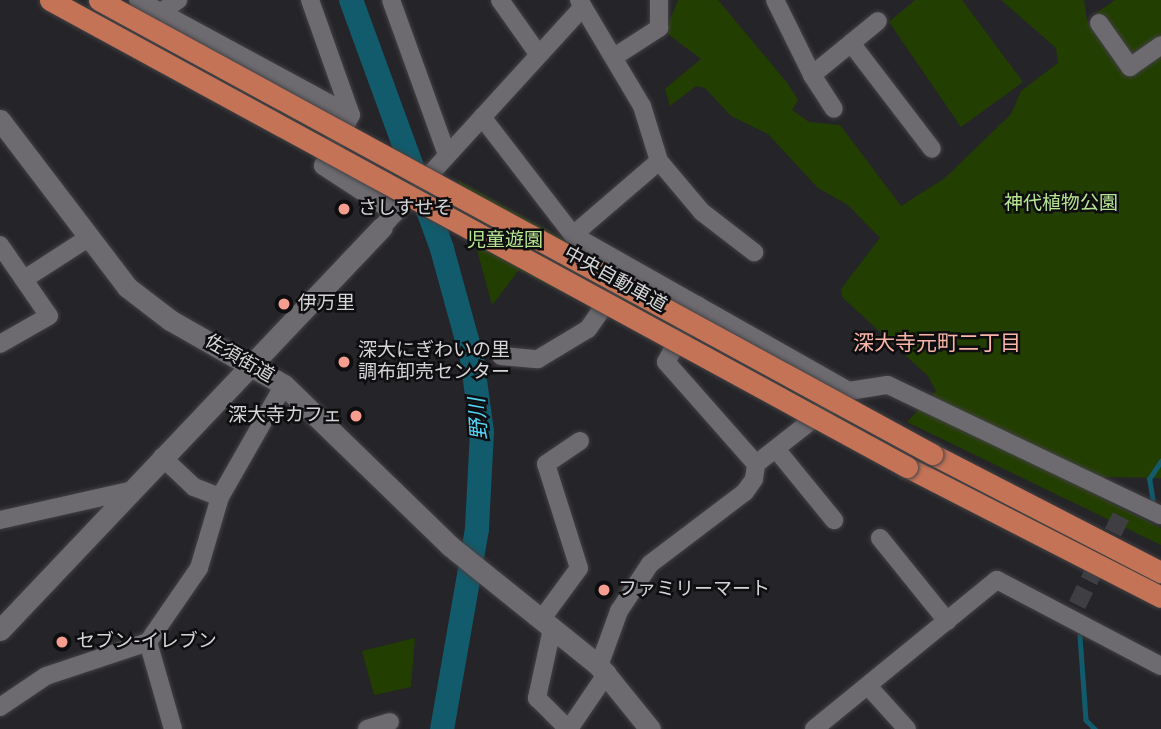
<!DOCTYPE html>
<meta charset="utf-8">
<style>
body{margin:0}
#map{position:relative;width:1161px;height:729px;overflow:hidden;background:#252428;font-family:"Varela Round","Noto Sans JP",sans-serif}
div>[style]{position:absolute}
.green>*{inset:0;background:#233e01}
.stream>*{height:4.5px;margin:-2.25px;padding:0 2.25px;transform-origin:2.25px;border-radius:2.25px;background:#115b6c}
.river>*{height:24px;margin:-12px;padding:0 12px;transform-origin:12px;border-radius:12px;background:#115b6c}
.minor-tunnel>*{height:18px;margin-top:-9px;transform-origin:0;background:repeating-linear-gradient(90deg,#3f3e42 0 18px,transparent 0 27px)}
.roads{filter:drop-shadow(0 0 2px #424144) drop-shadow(0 0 2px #424144)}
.minor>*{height:18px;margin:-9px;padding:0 9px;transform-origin:9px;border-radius:9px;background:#6d6b70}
.tertiary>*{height:21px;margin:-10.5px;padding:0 10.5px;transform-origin:10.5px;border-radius:10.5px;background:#6d6b70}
.motorway>*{height:21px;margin:-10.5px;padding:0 10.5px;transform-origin:10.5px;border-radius:10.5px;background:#c47357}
.bridges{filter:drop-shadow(0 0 2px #424144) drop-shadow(0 0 2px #424144)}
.motorway-bridge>*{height:21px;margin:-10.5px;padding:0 10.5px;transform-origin:10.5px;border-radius:10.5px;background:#c47357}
.dots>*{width:19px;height:19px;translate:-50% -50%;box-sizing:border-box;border:4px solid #0e0d0f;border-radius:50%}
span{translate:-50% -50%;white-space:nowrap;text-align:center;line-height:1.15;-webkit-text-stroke:5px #0e0d0f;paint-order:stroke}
.park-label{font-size:19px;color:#b7e692}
.poi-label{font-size:19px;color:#d5d4d7}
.left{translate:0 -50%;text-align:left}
.right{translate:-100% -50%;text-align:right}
.street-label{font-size:19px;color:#d5d4d7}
.neighbourhood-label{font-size:21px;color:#f7b5a8}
.water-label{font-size:21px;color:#54d5f6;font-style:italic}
</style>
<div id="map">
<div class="green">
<i style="clip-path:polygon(678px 0,718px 0,788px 84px,798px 100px,792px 110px,809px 122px,840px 125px,901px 206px,945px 178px,1011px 114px,1021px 91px,1058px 63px,1056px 48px,1001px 0,1084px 0,1087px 21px,1129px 74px,1161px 50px,1161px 478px,1105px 477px,1094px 494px,1161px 528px,1161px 545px,907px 422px,936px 391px,928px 376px,842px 297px,841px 289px,880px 238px,848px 205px,818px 188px,768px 134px,731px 116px,705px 88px,696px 86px,670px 106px,665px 89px,701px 59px,665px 32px)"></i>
<i style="clip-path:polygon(915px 0,962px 0,1023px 82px,961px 127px,889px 22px)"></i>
<i style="clip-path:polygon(1115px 0,1161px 0,1161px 39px,1132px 60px,1096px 13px)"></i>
<i style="clip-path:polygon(458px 180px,613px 267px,587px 305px,519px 270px,492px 305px)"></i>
<i style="clip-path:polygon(415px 638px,411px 687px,374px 695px,362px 651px)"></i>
</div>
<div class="stream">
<i style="left:1153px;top:503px;width:24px;rotate:-99deg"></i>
<i style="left:1149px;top:479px;width:22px;rotate:-56deg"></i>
<i style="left:1080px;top:636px;width:84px;rotate:85.9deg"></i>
<i style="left:1086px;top:720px;width:13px;rotate:45deg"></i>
</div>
<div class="river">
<i style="left:351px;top:0;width:265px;rotate:69.9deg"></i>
<i style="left:442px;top:249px;width:113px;rotate:74.6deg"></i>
<i style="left:472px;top:358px;width:75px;rotate:82.3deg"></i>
<i style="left:482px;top:432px;width:97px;rotate:93deg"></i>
<i style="left:477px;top:529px;width:203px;rotate:99.9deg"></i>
</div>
<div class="minor-tunnel">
<i style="left:1077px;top:605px;width:104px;rotate:-63.7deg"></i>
</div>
<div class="roads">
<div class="minor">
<i style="left:138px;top:0;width:242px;rotate:28.4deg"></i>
<i style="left:310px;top:0;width:122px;rotate:70.4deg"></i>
<i style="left:351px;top:115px;width:58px;rotate:118.8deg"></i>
<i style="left:323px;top:166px;width:86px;rotate:33.1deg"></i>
<i style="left:391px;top:0;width:165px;rotate:70.1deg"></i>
<i style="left:500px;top:0;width:67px;rotate:54.7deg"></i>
<i style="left:579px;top:0;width:123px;rotate:59.3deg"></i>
<i style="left:642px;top:106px;width:58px;rotate:72.8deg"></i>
<i style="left:659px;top:161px;width:67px;rotate:49.9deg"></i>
<i style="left:702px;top:212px;width:66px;rotate:37.6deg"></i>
<i style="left:775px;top:0;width:84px;rotate:63.7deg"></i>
<i style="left:812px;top:75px;width:85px;rotate:-39.3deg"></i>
<i style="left:161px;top:12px;width:21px;rotate:-35deg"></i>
<i style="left:1099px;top:23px;width:54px;rotate:54.8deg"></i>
<i style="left:1130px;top:67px;width:38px;rotate:-35deg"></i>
<i style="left:851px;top:43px;width:133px;rotate:52.6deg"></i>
<i style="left:614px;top:57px;width:54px;rotate:-32.8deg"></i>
<i style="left:659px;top:28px;width:28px;rotate:-90deg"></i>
<i style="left:812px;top:75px;width:40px;rotate:57.1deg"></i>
<i style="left:482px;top:117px;width:149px;rotate:52.4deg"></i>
<i style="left:573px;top:235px;width:317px;rotate:29.5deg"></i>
<i style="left:382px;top:227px;width:298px;rotate:-47.6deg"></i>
<i style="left:573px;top:235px;width:113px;rotate:-40.7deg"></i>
<i style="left:0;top:245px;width:86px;rotate:55.4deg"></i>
<i style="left:49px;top:316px;width:56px;rotate:150.3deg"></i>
<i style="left:26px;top:278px;width:74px;rotate:-32.8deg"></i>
<i style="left:501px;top:356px;width:37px;rotate:5deg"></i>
<i style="left:538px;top:359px;width:58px;rotate:-31deg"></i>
<i style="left:588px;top:329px;width:68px;rotate:-55.1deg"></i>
<i style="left:776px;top:449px;width:92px;rotate:50.8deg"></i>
<i style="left:162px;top:457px;width:44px;rotate:43.2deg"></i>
<i style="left:194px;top:487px;width:28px;rotate:21deg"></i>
<i style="left:756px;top:464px;width:118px;rotate:-38.1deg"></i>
<i style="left:849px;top:391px;width:39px;rotate:-9deg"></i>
<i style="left:888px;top:385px;width:302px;rotate:25.5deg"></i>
<i style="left:0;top:520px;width:132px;rotate:-12.7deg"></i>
<i style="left:880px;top:538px;width:107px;rotate:51.1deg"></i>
<i style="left:541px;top:620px;width:64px;rotate:-53.8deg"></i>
<i style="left:579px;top:568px;width:109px;rotate:-107.6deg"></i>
<i style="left:546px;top:464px;width:41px;rotate:-34.1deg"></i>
<i style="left:552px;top:629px;width:71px;rotate:102.3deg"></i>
<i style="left:537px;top:698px;width:44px;rotate:45deg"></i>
<i style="left:599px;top:666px;width:59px;rotate:-70deg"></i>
<i style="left:619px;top:611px;width:56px;rotate:-56.6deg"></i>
<i style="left:650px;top:564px;width:119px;rotate:-37.2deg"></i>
<i style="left:745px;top:492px;width:16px;rotate:-55deg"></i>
<i style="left:754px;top:479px;width:15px;rotate:-82deg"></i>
<i style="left:756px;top:464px;width:136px;rotate:-131.4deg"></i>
<i style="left:666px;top:362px;width:65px;rotate:-60.7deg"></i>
<i style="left:868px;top:686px;width:58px;rotate:47.8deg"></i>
<i style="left:0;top:707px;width:55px;rotate:-34deg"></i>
<i style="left:46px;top:676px;width:108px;rotate:-18.4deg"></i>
<i style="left:173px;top:729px;width:91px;rotate:-106deg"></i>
<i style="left:148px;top:642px;width:90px;rotate:-55.4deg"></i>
<i style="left:199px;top:568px;width:74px;rotate:-73.5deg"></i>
<i style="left:220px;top:497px;width:129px;rotate:-60.3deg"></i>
<i style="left:367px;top:729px;width:24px;rotate:-17deg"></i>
<i style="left:569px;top:729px;width:68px;rotate:-55.8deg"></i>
<i style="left:814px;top:729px;width:236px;rotate:-39.2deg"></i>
<i style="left:997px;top:580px;width:185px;rotate:27.7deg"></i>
</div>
<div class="tertiary">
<i style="left:0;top:120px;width:210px;rotate:52.7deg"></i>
<i style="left:127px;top:287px;width:54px;rotate:37.5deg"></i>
<i style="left:170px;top:320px;width:131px;rotate:29.7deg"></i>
<i style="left:284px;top:385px;width:231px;rotate:44.1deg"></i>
<i style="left:450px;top:546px;width:191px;rotate:38.8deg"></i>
<i style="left:599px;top:666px;width:81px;rotate:51deg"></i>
<i style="left:0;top:630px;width:555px;rotate:-46.53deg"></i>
</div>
<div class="motorway">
<i style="left:932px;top:454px;width:258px;rotate:27.3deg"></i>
<i style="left:907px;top:467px;width:285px;rotate:27.1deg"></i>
</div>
</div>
<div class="bridges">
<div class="motorway-bridge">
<i style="left:50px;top:0;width:976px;rotate:28.59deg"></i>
<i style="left:99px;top:0;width:949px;rotate:28.59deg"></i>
</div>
</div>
<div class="dots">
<i style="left:344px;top:209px;background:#f59d8e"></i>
<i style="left:284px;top:304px;background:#f59d8e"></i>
<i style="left:344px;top:362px;background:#f59d8e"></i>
<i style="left:356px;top:416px;background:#f59d8e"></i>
<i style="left:604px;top:590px;background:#f59d8e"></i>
<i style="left:62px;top:642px;background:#f59d8e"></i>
</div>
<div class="park-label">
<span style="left:1061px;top:204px">神代植物公園</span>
<span style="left:505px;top:241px">児童遊園</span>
</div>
<div class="poi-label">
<span class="left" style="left:358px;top:209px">さしすせそ</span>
<span class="left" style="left:298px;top:304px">伊万里</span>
<span class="left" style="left:358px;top:362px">深大にぎわいの里<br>調布卸売センター</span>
<span class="right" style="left:342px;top:416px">深大寺カフェ</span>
<span class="left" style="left:618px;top:590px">ファミリーマート</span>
<span class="left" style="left:76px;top:642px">セブン-イレブン</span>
</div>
<div class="street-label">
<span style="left:615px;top:280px;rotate:29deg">中央自動車道</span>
<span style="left:239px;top:359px;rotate:30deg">佐須街道</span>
</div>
<div class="neighbourhood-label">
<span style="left:937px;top:344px">深大寺元町二丁目</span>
</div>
<div class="water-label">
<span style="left:479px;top:419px;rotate:-94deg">野川</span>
</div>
</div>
